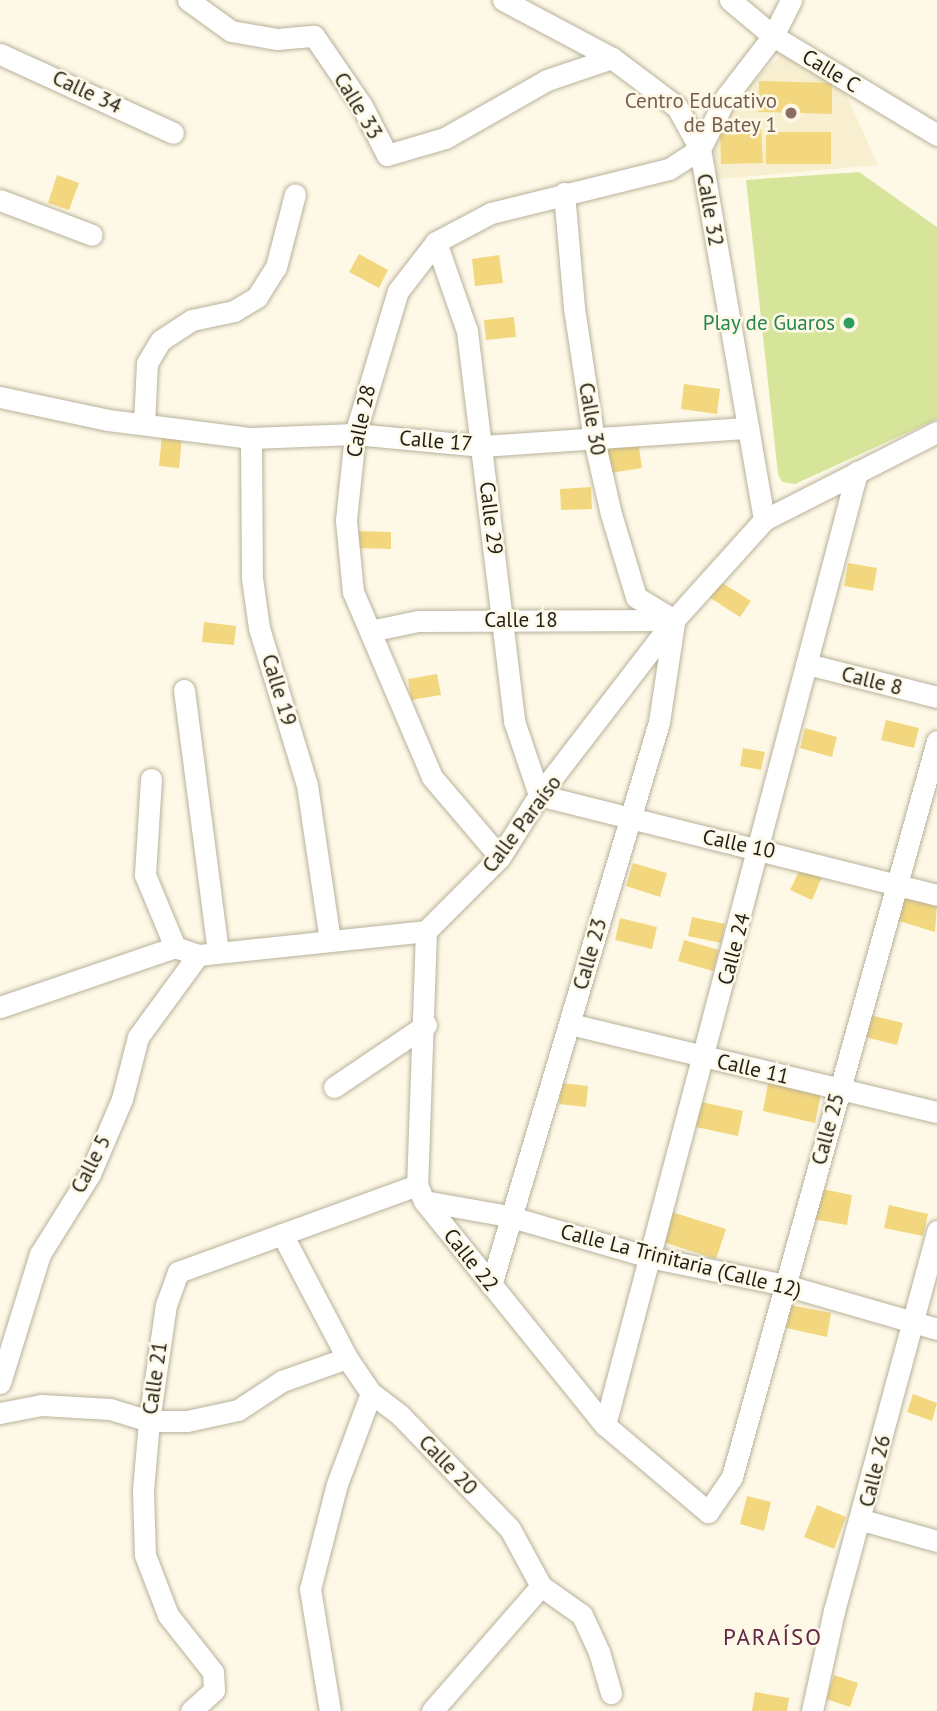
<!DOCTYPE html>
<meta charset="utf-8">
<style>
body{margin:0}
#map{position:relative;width:937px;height:1711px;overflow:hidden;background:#fef9e7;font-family:"PT Sans",sans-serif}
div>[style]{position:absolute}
.built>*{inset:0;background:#f8efd1}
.green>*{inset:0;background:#d6e59a}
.building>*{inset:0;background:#f2d77f}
.roads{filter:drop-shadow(0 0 2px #b7b19b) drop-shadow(0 0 2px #b7b19b)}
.street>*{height:21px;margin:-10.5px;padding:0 10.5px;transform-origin:10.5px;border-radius:10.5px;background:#fff}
.dots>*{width:19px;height:19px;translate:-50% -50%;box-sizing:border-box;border:4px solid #fef9e7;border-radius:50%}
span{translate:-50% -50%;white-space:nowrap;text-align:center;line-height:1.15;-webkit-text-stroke:5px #fef9e7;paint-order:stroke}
.street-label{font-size:21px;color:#201e16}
.education-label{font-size:21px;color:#785e54}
.right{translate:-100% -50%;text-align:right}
.leisure-label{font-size:21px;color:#27864d}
.neighbourhood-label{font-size:23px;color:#632548;letter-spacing:2px}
</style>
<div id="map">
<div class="built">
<i style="clip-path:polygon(784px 52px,841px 83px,878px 165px,718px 179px,711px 135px,743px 91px)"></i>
</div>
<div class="green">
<i style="clip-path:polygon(859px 172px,937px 227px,937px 419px,795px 484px,782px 482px,778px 474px,746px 180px)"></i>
</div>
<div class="building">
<i style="clip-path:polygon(759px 81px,832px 83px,832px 114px,758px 112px)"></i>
<i style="clip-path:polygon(761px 128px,763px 163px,721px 164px,720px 130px)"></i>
<i style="clip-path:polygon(766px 132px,831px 132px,831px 164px,766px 164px)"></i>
<i style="clip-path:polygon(57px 175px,79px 183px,69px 210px,48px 203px)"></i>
<i style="clip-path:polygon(359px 254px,388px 270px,379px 288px,349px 272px)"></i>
<i style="clip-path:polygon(499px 255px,503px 283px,475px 286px,472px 259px)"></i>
<i style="clip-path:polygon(514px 317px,516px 337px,486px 340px,484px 320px)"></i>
<i style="clip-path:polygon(684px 384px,720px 389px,717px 414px,681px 409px)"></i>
<i style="clip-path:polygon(162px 434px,182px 436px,179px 468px,159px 466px)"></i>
<i style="clip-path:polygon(638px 441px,642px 468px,610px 473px,605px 445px)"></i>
<i style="clip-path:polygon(591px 487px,592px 509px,561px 510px,560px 489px)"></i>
<i style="clip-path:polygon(355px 531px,391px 532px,391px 549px,355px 548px)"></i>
<i style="clip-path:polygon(848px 563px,877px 568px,873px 591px,844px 586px)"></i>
<i style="clip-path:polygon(719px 581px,751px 601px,740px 617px,709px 597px)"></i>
<i style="clip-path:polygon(204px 622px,236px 626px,234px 645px,202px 642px)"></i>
<i style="clip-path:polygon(437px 674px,441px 695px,411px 700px,408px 679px)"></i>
<i style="clip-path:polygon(886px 720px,919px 728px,914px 748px,881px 740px)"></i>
<i style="clip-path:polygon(805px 728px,837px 737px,832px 757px,800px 748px)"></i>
<i style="clip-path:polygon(743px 748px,765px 752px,761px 770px,740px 766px)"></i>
<i style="clip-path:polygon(633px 863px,667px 873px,660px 897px,626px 886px)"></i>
<i style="clip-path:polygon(801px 867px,822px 877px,812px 900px,790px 890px)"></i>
<i style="clip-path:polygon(904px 893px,937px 903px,935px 932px,896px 920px)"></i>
<i style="clip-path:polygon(692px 917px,725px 924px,721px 943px,688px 936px)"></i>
<i style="clip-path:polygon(620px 918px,657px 927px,652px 949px,615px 940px)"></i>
<i style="clip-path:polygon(684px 940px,719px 950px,713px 971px,678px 961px)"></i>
<i style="clip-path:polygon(870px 1015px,903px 1023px,897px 1045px,865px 1037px)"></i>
<i style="clip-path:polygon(769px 1078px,822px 1090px,815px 1123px,763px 1111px)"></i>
<i style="clip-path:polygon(562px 1083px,588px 1086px,586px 1107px,559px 1104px)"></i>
<i style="clip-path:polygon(701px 1102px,743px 1111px,738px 1136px,696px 1127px)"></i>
<i style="clip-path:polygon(817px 1188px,852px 1195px,847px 1225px,812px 1219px)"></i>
<i style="clip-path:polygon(889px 1205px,928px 1214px,923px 1236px,884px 1228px)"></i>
<i style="clip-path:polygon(672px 1212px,726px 1229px,716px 1259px,663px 1242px)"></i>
<i style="clip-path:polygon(790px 1305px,831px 1313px,827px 1337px,786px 1328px)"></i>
<i style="clip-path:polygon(913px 1394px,937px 1403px,932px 1421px,907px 1412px)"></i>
<i style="clip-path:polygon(747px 1496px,771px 1502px,764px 1531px,740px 1524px)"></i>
<i style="clip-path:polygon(817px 1505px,846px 1517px,834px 1549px,804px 1537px)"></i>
<i style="clip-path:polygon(834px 1675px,858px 1683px,850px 1707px,826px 1699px)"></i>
<i style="clip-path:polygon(755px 1692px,789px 1698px,787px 1711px,752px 1711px)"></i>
</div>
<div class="roads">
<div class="street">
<i style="left:188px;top:0;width:53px;rotate:35.8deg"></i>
<i style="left:231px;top:31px;width:47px;rotate:9.9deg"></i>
<i style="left:277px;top:39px;width:37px;rotate:-5deg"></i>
<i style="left:314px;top:36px;width:85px;rotate:55.6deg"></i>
<i style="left:362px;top:106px;width:55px;rotate:63deg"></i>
<i style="left:387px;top:155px;width:60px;rotate:-16.3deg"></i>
<i style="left:445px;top:138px;width:117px;rotate:-29.6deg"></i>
<i style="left:547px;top:80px;width:69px;rotate:-18.7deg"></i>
<i style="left:503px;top:0;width:123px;rotate:28deg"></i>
<i style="left:612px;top:58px;width:81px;rotate:37deg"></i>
<i style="left:677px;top:107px;width:48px;rotate:61.3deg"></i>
<i style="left:700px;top:149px;width:376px;rotate:80.2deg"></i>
<i style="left:730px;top:0;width:56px;rotate:39.9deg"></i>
<i style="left:773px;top:36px;width:192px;rotate:31.1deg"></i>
<i style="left:0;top:54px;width:190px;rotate:24.5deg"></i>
<i style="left:564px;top:193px;width:115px;rotate:85deg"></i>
<i style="left:574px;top:308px;width:134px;rotate:81.4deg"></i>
<i style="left:594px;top:440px;width:76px;rotate:77.1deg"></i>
<i style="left:611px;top:514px;width:87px;rotate:73.2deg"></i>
<i style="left:636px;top:597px;width:44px;rotate:31.2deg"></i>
<i style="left:0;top:200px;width:98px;rotate:20.8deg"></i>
<i style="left:436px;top:242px;width:94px;rotate:70.8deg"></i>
<i style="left:467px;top:331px;width:393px;rotate:83.1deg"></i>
<i style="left:514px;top:721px;width:78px;rotate:71.3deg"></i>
<i style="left:539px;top:795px;width:410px;rotate:14.1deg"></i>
<i style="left:0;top:397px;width:110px;rotate:12deg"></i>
<i style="left:108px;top:420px;width:144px;rotate:7.2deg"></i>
<i style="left:251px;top:438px;width:104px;rotate:-2.2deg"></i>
<i style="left:355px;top:434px;width:128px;rotate:5.4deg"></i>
<i style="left:482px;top:446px;width:267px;rotate:-3.9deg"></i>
<i style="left:144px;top:424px;width:61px;rotate:-87.2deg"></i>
<i style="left:147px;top:363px;width:27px;rotate:-59deg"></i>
<i style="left:161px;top:340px;width:37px;rotate:-33deg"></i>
<i style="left:192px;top:320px;width:43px;rotate:-12.1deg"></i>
<i style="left:234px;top:311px;width:27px;rotate:-31deg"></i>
<i style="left:257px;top:297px;width:36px;rotate:-58deg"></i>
<i style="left:276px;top:267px;width:75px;rotate:-75.4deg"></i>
<i style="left:251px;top:438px;width:140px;rotate:89.6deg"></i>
<i style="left:252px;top:578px;width:50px;rotate:82deg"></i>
<i style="left:259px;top:628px;width:164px;rotate:73deg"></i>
<i style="left:307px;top:785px;width:157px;rotate:81.6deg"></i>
<i style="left:370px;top:631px;width:49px;rotate:-11.8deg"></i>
<i style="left:418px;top:621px;width:254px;rotate:-0.2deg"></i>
<i style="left:807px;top:664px;width:134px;rotate:14.2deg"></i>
<i style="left:184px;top:690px;width:264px;rotate:82.6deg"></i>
<i style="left:151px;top:779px;width:96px;rotate:93.6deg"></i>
<i style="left:145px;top:875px;width:78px;rotate:67.4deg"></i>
<i style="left:500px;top:857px;width:105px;rotate:-130.4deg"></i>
<i style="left:432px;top:777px;width:201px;rotate:-113.1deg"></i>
<i style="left:353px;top:592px;width:72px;rotate:-95.6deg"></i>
<i style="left:346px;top:520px;width:86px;rotate:-84deg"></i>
<i style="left:355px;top:434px;width:149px;rotate:-73.3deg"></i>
<i style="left:398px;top:291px;width:62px;rotate:-52.2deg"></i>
<i style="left:436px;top:242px;width:62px;rotate:-27.8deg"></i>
<i style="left:491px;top:213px;width:183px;rotate:-13.9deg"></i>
<i style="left:669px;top:169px;width:37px;rotate:-33deg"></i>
<i style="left:700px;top:149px;width:58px;rotate:-63.4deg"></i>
<i style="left:726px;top:97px;width:77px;rotate:-52.4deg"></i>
<i style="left:773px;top:36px;width:40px;rotate:-63.4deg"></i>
<i style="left:426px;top:931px;width:254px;rotate:92deg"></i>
<i style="left:417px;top:1185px;width:17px;rotate:66deg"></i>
<i style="left:424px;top:1201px;width:288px;rotate:51.1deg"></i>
<i style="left:605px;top:1425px;width:135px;rotate:40.2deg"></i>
<i style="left:708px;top:1512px;width:42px;rotate:-55.6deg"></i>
<i style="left:732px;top:1477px;width:764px;rotate:-74.44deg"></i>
<i style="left:0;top:1007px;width:185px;rotate:-18.9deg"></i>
<i style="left:175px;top:947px;width:24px;rotate:19deg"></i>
<i style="left:198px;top:955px;width:229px;rotate:-6deg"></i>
<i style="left:426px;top:931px;width:105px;rotate:-45deg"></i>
<i style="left:500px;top:857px;width:73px;rotate:-57.8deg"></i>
<i style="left:539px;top:795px;width:221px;rotate:-52.4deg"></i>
<i style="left:674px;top:620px;width:135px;rotate:-48deg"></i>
<i style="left:764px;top:520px;width:194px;rotate:-27deg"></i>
<i style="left:570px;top:1024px;width:377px;rotate:13.5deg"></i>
<i style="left:334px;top:1087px;width:111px;rotate:-34deg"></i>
<i style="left:424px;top:1201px;width:85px;rotate:10.1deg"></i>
<i style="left:508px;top:1216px;width:147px;rotate:16.2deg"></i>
<i style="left:649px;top:1257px;width:139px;rotate:11.6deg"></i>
<i style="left:785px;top:1285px;width:158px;rotate:16.1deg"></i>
<i style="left:282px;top:1234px;width:140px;rotate:62.3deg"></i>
<i style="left:347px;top:1358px;width:42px;rotate:55.6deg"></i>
<i style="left:371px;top:1393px;width:36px;rotate:37deg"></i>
<i style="left:400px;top:1415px;width:158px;rotate:46deg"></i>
<i style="left:510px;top:1529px;width:65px;rotate:61.5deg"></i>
<i style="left:541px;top:1586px;width:50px;rotate:35.3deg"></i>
<i style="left:582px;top:1615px;width:41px;rotate:65.3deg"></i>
<i style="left:599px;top:1652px;width:43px;rotate:73.7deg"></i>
<i style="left:491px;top:1285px;width:588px;rotate:-73.38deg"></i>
<i style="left:659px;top:722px;width:100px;rotate:-81.4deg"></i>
<i style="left:0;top:1383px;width:135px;rotate:-72.8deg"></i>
<i style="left:40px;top:1254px;width:94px;rotate:-58deg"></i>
<i style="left:90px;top:1174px;width:82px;rotate:-66.9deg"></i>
<i style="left:122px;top:1099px;width:64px;rotate:-75.5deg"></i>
<i style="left:138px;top:1037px;width:102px;rotate:-53.8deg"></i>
<i style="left:0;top:1413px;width:42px;rotate:-11deg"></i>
<i style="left:41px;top:1405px;width:69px;rotate:3.3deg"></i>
<i style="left:110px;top:1409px;width:41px;rotate:17.1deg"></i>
<i style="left:149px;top:1421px;width:38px"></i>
<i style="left:187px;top:1421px;width:52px;rotate:-12.2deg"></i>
<i style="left:238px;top:1410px;width:53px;rotate:-33.4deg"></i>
<i style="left:282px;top:1381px;width:69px;rotate:-19.5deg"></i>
<i style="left:605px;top:1425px;width:986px;rotate:-75.19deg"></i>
<i style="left:862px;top:1520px;width:78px;rotate:15.6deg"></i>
<i style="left:191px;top:1711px;width:31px;rotate:-42deg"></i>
<i style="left:214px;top:1690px;width:18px;rotate:-93deg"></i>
<i style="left:213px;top:1672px;width:73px;rotate:-128.3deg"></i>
<i style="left:168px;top:1615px;width:64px;rotate:-111deg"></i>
<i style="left:145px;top:1555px;width:65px;rotate:-91.8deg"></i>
<i style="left:143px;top:1490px;width:69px;rotate:-85deg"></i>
<i style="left:149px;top:1421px;width:117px;rotate:-81.7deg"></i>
<i style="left:166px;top:1305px;width:35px;rotate:-70deg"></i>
<i style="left:178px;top:1272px;width:254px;rotate:-20deg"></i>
<i style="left:330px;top:1711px;width:124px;rotate:-99.3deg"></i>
<i style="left:310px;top:1589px;width:108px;rotate:-75.6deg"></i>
<i style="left:337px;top:1484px;width:97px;rotate:-69.5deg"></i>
<i style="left:432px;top:1711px;width:166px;rotate:-48.9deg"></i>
<i style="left:812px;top:1711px;width:102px;rotate:-77.6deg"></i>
<i style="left:834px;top:1611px;width:394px;rotate:-74.8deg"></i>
</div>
</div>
<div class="dots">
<i style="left:791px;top:113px;background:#8d6e63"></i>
<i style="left:849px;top:323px;background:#2e9e5b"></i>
</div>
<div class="street-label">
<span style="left:831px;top:71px;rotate:31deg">Calle C</span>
<span style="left:87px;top:92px;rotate:25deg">Calle 34</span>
<span style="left:358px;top:106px;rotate:59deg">Calle 33</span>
<span style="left:710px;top:210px;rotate:80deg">Calle 32</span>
<span style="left:592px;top:419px;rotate:80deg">Calle 30</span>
<span style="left:361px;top:421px;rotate:-78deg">Calle 28</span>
<span style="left:436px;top:441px;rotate:5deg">Calle 17</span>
<span style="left:491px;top:518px;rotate:83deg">Calle 29</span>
<span style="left:521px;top:620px">Calle 18</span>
<span style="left:872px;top:681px;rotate:14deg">Calle 8</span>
<span style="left:279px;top:690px;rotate:73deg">Calle 19</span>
<span style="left:522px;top:824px;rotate:-53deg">Calle Paraíso</span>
<span style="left:739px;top:844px;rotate:12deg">Calle 10</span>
<span style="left:734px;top:949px;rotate:-75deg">Calle 24</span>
<span style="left:590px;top:954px;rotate:-74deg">Calle 23</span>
<span style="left:753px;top:1069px;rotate:13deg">Calle 11</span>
<span style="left:828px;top:1129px;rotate:-75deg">Calle 25</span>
<span style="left:91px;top:1164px;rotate:-63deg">Calle 5</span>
<span style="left:471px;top:1260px;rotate:51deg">Calle 22</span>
<span style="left:681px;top:1261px;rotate:14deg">Calle La Trinitaria (Calle 12)</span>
<span style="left:155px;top:1378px;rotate:-82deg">Calle 21</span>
<span style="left:448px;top:1465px;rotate:46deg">Calle 20</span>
<span style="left:875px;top:1471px;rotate:-76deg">Calle 26</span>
</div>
<div class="education-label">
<span class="right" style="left:777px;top:113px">Centro Educativo<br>de Batey 1</span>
</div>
<div class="leisure-label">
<span class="right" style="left:835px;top:323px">Play de Guaros</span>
</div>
<div class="neighbourhood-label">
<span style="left:773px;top:1637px">PARAÍSO</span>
</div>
</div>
